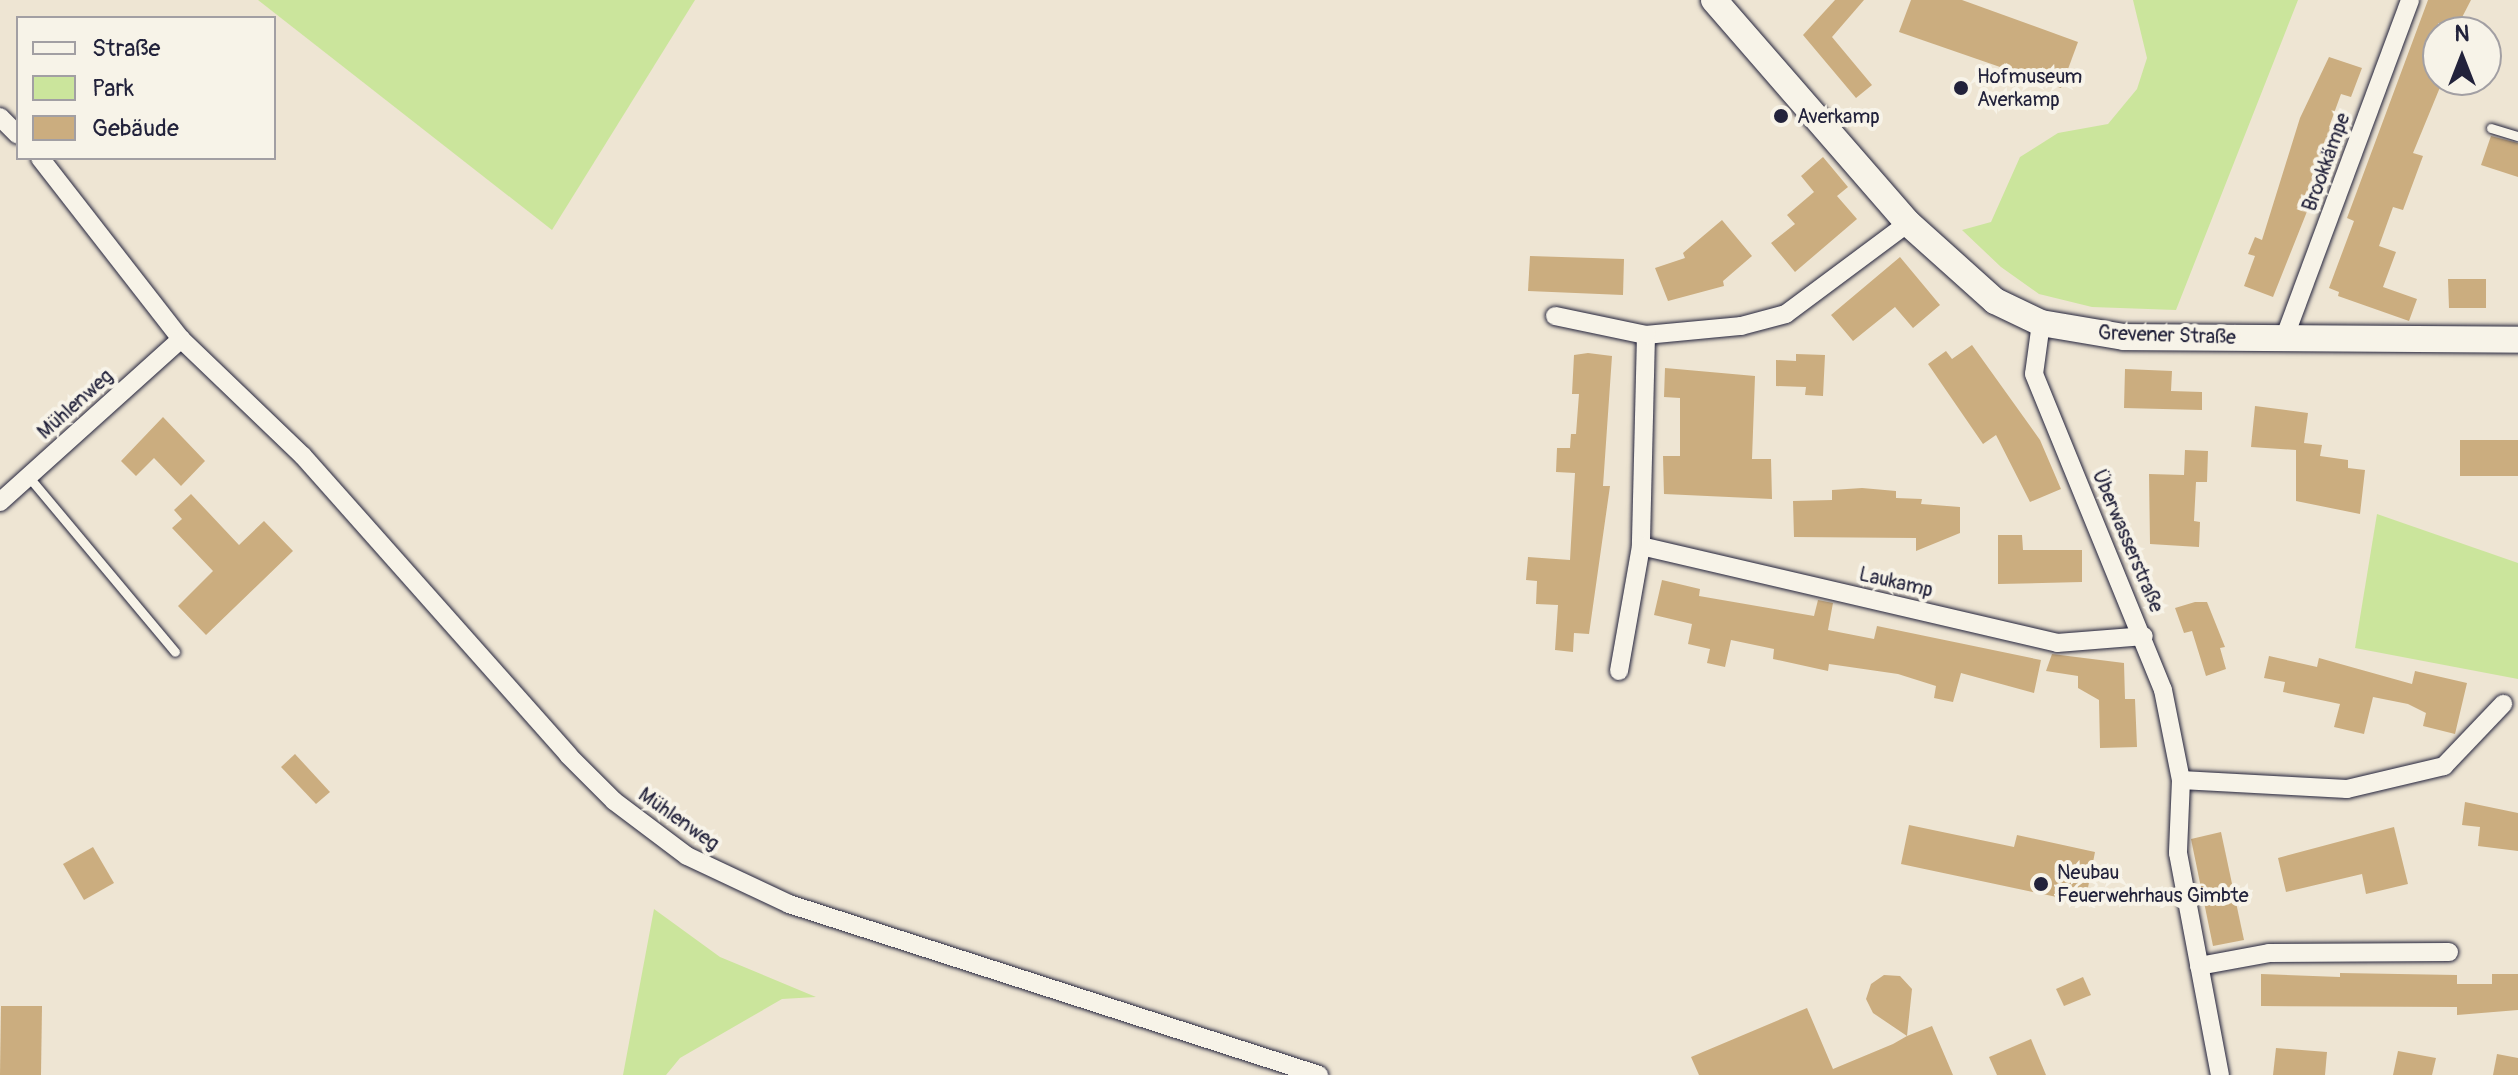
<!DOCTYPE html>
<meta charset="utf-8">
<style>
body{margin:0}
#map{position:relative;width:2518px;height:1075px;overflow:hidden;background:#eee5d3;font-family:Pangolin,sans-serif}
div>[style]{position:absolute}
.green>*{inset:0;background:#cbe59c}
.building>*{inset:0;background:#cbad7f}
.roads{filter:drop-shadow(0 0 2px #22223b) drop-shadow(0 0 2px #22223b)}
.lane>*{height:9px;margin:-4.5px;padding:0 4.5px;transform-origin:4.5px;border-radius:4.5px;background:#f7f3e8}
.street>*{height:18px;margin:-9px;padding:0 9px;transform-origin:9px;border-radius:9px;background:#f7f3e8}
.secondary>*{height:26px;margin:-13px;padding:0 13px;transform-origin:13px;border-radius:13px;background:#f7f3e8}
.dots>*{width:22px;height:22px;translate:-50% -50%;box-sizing:border-box;border:4px solid #f7f3e8;border-radius:50%}
span{translate:-50% -50%;white-space:nowrap;text-align:center;line-height:1.15;-webkit-text-stroke:8px #f7f3e8;paint-order:stroke}
.poi-label{font-size:20px;color:#22223b}
.left{translate:0 -50%;text-align:left}
.street-label{font-size:20px;color:#22223b}
.legend{position:absolute;left:16px;top:16px;width:260px;height:144px;box-sizing:border-box;background:#f7f3e8;border:2px solid #a29fa3;margin:0;padding:10px 14px;list-style:none;font-size:24px;color:#22223b}
.legend li{display:flex;align-items:center;gap:16px;height:40px}
.legend b{width:40px;border:2px solid #a29fa3}
.north{position:absolute;left:2422px;top:16px;width:80px;height:80px;box-sizing:border-box;background:#f7f3e8;border:2px solid #a29fa3;border-radius:50%;rotate:0deg;font-size:22px;font-weight:700;line-height:32px;text-align:center;color:#22223b}
.north::after{content:'';display:block;margin:auto;width:28px;height:36px;background:#22223b;clip-path:polygon(50% 0,100% 100%,50% 72%,0 100%)}
</style>
<div id="map">
<div class="green">
<i style="clip-path:polygon(258px 0,695px 0,552px 230px)"></i>
<i style="clip-path:polygon(2133px 0,2298px 0,2176px 310px,2092px 307px,2039px 294px,2001px 267px,1962px 230px,1991px 222px,2020px 157px,2058px 133px,2108px 124px,2137px 89px,2147px 58px)"></i>
<i style="clip-path:polygon(2377px 514px,2518px 563px,2518px 679px,2355px 648px)"></i>
<i style="clip-path:polygon(654px 909px,720px 957px,816px 997px,782px 999px,680px 1058px,666px 1075px,623px 1075px)"></i>
</div>
<div class="building">
<i style="clip-path:polygon(1835px 0,1864px 0,1832px 37px,1872px 85px,1856px 98px,1803px 35px)"></i>
<i style="clip-path:polygon(1911px 0,1962px 0,2078px 42px,2061px 88px,1899px 32px)"></i>
<i style="clip-path:polygon(2428px 0,2471px 0,2456px 29px,2438px 23px,2438px 80px,2443px 80px,2413px 153px,2423px 156px,2403px 210px,2393px 207px,2379px 246px,2396px 252px,2383px 287px,2417px 299px,2409px 321px,2338px 296px,2339px 292px,2329px 288px,2354px 221px,2347px 218px)"></i>
<i style="clip-path:polygon(2329px 57px,2362px 68px,2351px 97px,2341px 94px,2329px 127px,2339px 131px,2273px 297px,2244px 286px,2255px 256px,2248px 254px,2255px 237px,2262px 240px,2300px 118px)"></i>
<i style="clip-path:polygon(2491px 136px,2518px 143px,2518px 177px,2481px 165px)"></i>
<i style="clip-path:polygon(1823px 157px,1848px 187px,1837px 196px,1857px 219px,1795px 272px,1771px 243px,1795px 224px,1787px 215px,1814px 192px,1801px 176px)"></i>
<i style="clip-path:polygon(1722px 220px,1752px 256px,1723px 281px,1724px 286px,1668px 301px,1655px 268px,1685px 258px,1683px 253px)"></i>
<i style="clip-path:polygon(1530px 256px,1624px 259px,1623px 295px,1528px 291px)"></i>
<i style="clip-path:polygon(1900px 257px,1940px 305px,1913px 328px,1895px 307px,1853px 341px,1831px 315px)"></i>
<i style="clip-path:polygon(2448px 279px,2486px 279px,2486px 308px,2449px 308px)"></i>
<i style="clip-path:polygon(1972px 345px,2040px 440px,2061px 489px,2030px 502px,1996px 435px,1983px 444px,1928px 364px,1946px 351px,1952px 359px)"></i>
<i style="clip-path:polygon(1588px 353px,1612px 356px,1603px 486px,1610px 486px,1589px 634px,1574px 633px,1573px 652px,1555px 650px,1558px 605px,1536px 604px,1537px 581px,1526px 580px,1528px 557px,1570px 560px,1575px 473px,1556px 472px,1557px 448px,1570px 448px,1571px 434px,1576px 434px,1579px 394px,1572px 394px,1574px 355px)"></i>
<i style="clip-path:polygon(1796px 354px,1825px 355px,1823px 396px,1805px 395px,1806px 387px,1776px 386px,1776px 360px,1796px 361px)"></i>
<i style="clip-path:polygon(1665px 368px,1755px 376px,1752px 459px,1771px 459px,1772px 499px,1664px 494px,1663px 456px,1680px 456px,1680px 398px,1664px 397px)"></i>
<i style="clip-path:polygon(2125px 369px,2172px 371px,2171px 391px,2202px 392px,2202px 410px,2124px 408px)"></i>
<i style="clip-path:polygon(2255px 406px,2308px 413px,2304px 443px,2322px 445px,2320px 456px,2348px 460px,2348px 468px,2365px 470px,2360px 514px,2296px 501px,2296px 450px,2251px 447px)"></i>
<i style="clip-path:polygon(163px 417px,205px 461px,181px 486px,154px 458px,136px 476px,121px 461px)"></i>
<i style="clip-path:polygon(2460px 440px,2518px 440px,2518px 476px,2460px 476px)"></i>
<i style="clip-path:polygon(2185px 450px,2208px 451px,2207px 482px,2196px 482px,2194px 521px,2200px 522px,2199px 547px,2150px 544px,2149px 474px,2184px 475px)"></i>
<i style="clip-path:polygon(1862px 488px,1896px 491px,1896px 498px,1922px 499px,1921px 504px,1960px 507px,1960px 533px,1916px 551px,1916px 538px,1794px 537px,1793px 501px,1832px 500px,1832px 490px)"></i>
<i style="clip-path:polygon(191px 494px,239px 545px,264px 521px,293px 551px,206px 635px,178px 606px,213px 571px,172px 528px,182px 519px,174px 510px)"></i>
<i style="clip-path:polygon(1998px 535px,2022px 535px,2023px 550px,2082px 550px,2082px 582px,1998px 584px)"></i>
<i style="clip-path:polygon(1662px 580px,1700px 589px,1699px 596px,1814px 616px,1818px 600px,1833px 603px,1828px 630px,1874px 639px,1877px 626px,2041px 660px,2034px 693px,1961px 673px,1953px 702px,1934px 698px,1936px 686px,1898px 674px,1829px 664px,1828px 671px,1773px 659px,1774px 649px,1731px 640px,1725px 667px,1707px 663px,1710px 649px,1688px 644px,1692px 624px,1654px 615px)"></i>
<i style="clip-path:polygon(2195px 602px,2207px 602px,2225px 647px,2220px 648px,2226px 669px,2206px 676px,2192px 631px,2184px 633px,2175px 608px)"></i>
<i style="clip-path:polygon(2052px 654px,2124px 663px,2125px 699px,2135px 699px,2137px 747px,2100px 748px,2099px 700px,2078px 688px,2078px 676px,2046px 671px)"></i>
<i style="clip-path:polygon(2269px 656px,2317px 667px,2319px 658px,2412px 684px,2415px 671px,2467px 683px,2455px 734px,2423px 726px,2426px 713px,2408px 704px,2373px 697px,2364px 734px,2334px 727px,2340px 704px,2283px 692px,2285px 682px,2264px 678px)"></i>
<i style="clip-path:polygon(295px 754px,330px 792px,316px 804px,281px 767px)"></i>
<i style="clip-path:polygon(2465px 802px,2518px 813px,2518px 851px,2478px 846px,2480px 827px,2462px 825px)"></i>
<i style="clip-path:polygon(1909px 825px,2014px 847px,2017px 835px,2095px 852px,2085px 903px,1901px 864px)"></i>
<i style="clip-path:polygon(2394px 827px,2408px 884px,2366px 894px,2362px 874px,2286px 892px,2278px 858px)"></i>
<i style="clip-path:polygon(2221px 832px,2244px 940px,2213px 946px,2191px 839px)"></i>
<i style="clip-path:polygon(93px 847px,114px 883px,84px 900px,63px 864px)"></i>
<i style="clip-path:polygon(2340px 973px,2457px 975px,2457px 984px,2492px 984px,2492px 974px,2518px 974px,2518px 1010px,2457px 1015px,2457px 1007px,2261px 1006px,2261px 974px,2340px 977px)"></i>
<i style="clip-path:polygon(1884px 975px,1900px 976px,1912px 989px,1907px 1036px,1932px 1026px,1953px 1075px,1699px 1075px,1691px 1057px,1807px 1008px,1833px 1069px,1893px 1044px,1907px 1036px,1873px 1013px,1866px 999px,1871px 984px)"></i>
<i style="clip-path:polygon(2083px 977px,2091px 995px,2064px 1006px,2056px 989px)"></i>
<i style="clip-path:polygon(1px 1006px,42px 1006px,41px 1075px,0 1075px)"></i>
<i style="clip-path:polygon(2031px 1039px,2046px 1075px,1997px 1075px,1989px 1057px)"></i>
<i style="clip-path:polygon(2276px 1048px,2327px 1052px,2325px 1075px,2273px 1075px)"></i>
<i style="clip-path:polygon(2398px 1051px,2436px 1058px,2432px 1075px,2393px 1075px)"></i>
<i style="clip-path:polygon(2497px 1054px,2518px 1058px,2518px 1075px,2493px 1075px)"></i>
</div>
<div class="roads">
<div class="lane">
<i style="left:2491px;top:128px;width:28px;rotate:17deg"></i>
<i style="left:28px;top:476px;width:229px;rotate:50.1deg"></i>
</div>
<div class="street">
<i style="left:0;top:117px;width:25px;rotate:45deg"></i>
<i style="left:40px;top:158px;width:229px;rotate:52.1deg"></i>
<i style="left:181px;top:339px;width:169px;rotate:43.8deg"></i>
<i style="left:303px;top:456px;width:400px;rotate:48.4deg"></i>
<i style="left:568px;top:755px;width:65px;rotate:45deg"></i>
<i style="left:614px;top:801px;width:91px;rotate:37deg"></i>
<i style="left:687px;top:856px;width:113px;rotate:25.2deg"></i>
<i style="left:789px;top:904px;width:557px;rotate:17.88deg"></i>
<i style="left:1908px;top:223px;width:152px;rotate:143.3deg"></i>
<i style="left:1786px;top:314px;width:47px;rotate:165.1deg"></i>
<i style="left:1741px;top:326px;width:95px;rotate:174.6deg"></i>
<i style="left:1646px;top:335px;width:211px;rotate:91.4deg"></i>
<i style="left:1641px;top:546px;width:427px;rotate:13.1deg"></i>
<i style="left:2057px;top:643px;width:87px;rotate:-4.6deg"></i>
<i style="left:1555px;top:316px;width:93px;rotate:11.8deg"></i>
<i style="left:2041px;top:323px;width:51px;rotate:97.8deg"></i>
<i style="left:2034px;top:374px;width:341px;rotate:67.8deg"></i>
<i style="left:2163px;top:690px;width:92px;rotate:78.7deg"></i>
<i style="left:2181px;top:780px;width:73px;rotate:92.4deg"></i>
<i style="left:2178px;top:853px;width:226px;rotate:79.3deg"></i>
<i style="left:2284px;top:339px;width:362px;rotate:-69.6deg"></i>
<i style="left:0;top:502px;width:244px;rotate:-42deg"></i>
<i style="left:1619px;top:671px;width:127px;rotate:-80deg"></i>
<i style="left:2181px;top:780px;width:166px;rotate:3.1deg"></i>
<i style="left:2347px;top:789px;width:100px;rotate:-13.3deg"></i>
<i style="left:2444px;top:766px;width:86px;rotate:-46.4deg"></i>
<i style="left:2199px;top:966px;width:71px;rotate:-10.5deg"></i>
<i style="left:2269px;top:953px;width:180px;rotate:-0.3deg"></i>
</div>
<div class="secondary">
<i style="left:1714px;top:0;width:296px;rotate:49deg"></i>
<i style="left:1908px;top:223px;width:117px;rotate:41.9deg"></i>
<i style="left:1995px;top:301px;width:51px;rotate:25.6deg"></i>
<i style="left:2041px;top:323px;width:84px;rotate:9.6deg"></i>
<i style="left:2124px;top:337px;width:394px;rotate:0.4deg"></i>
</div>
</div>
<div class="dots">
<i style="left:1961px;top:88px;background:#22223b"></i>
<i style="left:1781px;top:116px;background:#22223b"></i>
<i style="left:2041px;top:884px;background:#22223b"></i>
</div>
<div class="poi-label">
<span class="left" style="left:1977px;top:88px">Hofmuseum<br>Averkamp</span>
<span class="left" style="left:1797px;top:116px">Averkamp</span>
<span class="left" style="left:2057px;top:884px">Neubau<br>Feuerwehrhaus Gimbte</span>
</div>
<div class="street-label">
<span style="left:2326px;top:162px;rotate:-70deg">Brookkämpe</span>
<span style="left:2167px;top:335px;rotate:2deg">Grevener Straße</span>
<span style="left:75px;top:404px;rotate:-42deg">Mühlenweg</span>
<span style="left:2128px;top:541px;rotate:67deg">Überwasserstraße</span>
<span style="left:1896px;top:582px;rotate:13deg">Laukamp</span>
<span style="left:679px;top:819px;rotate:35deg">Mühlenweg</span>
</div>
<ul class="legend">
<li><b style="height:10px;background:#f7f3e8"></b>Straße</li>
<li><b style="height:22px;background:#cbe59c"></b>Park</li>
<li><b style="height:22px;background:#cbad7f"></b>Gebäude</li>
</ul>
<div class="north">N</div>
</div>
